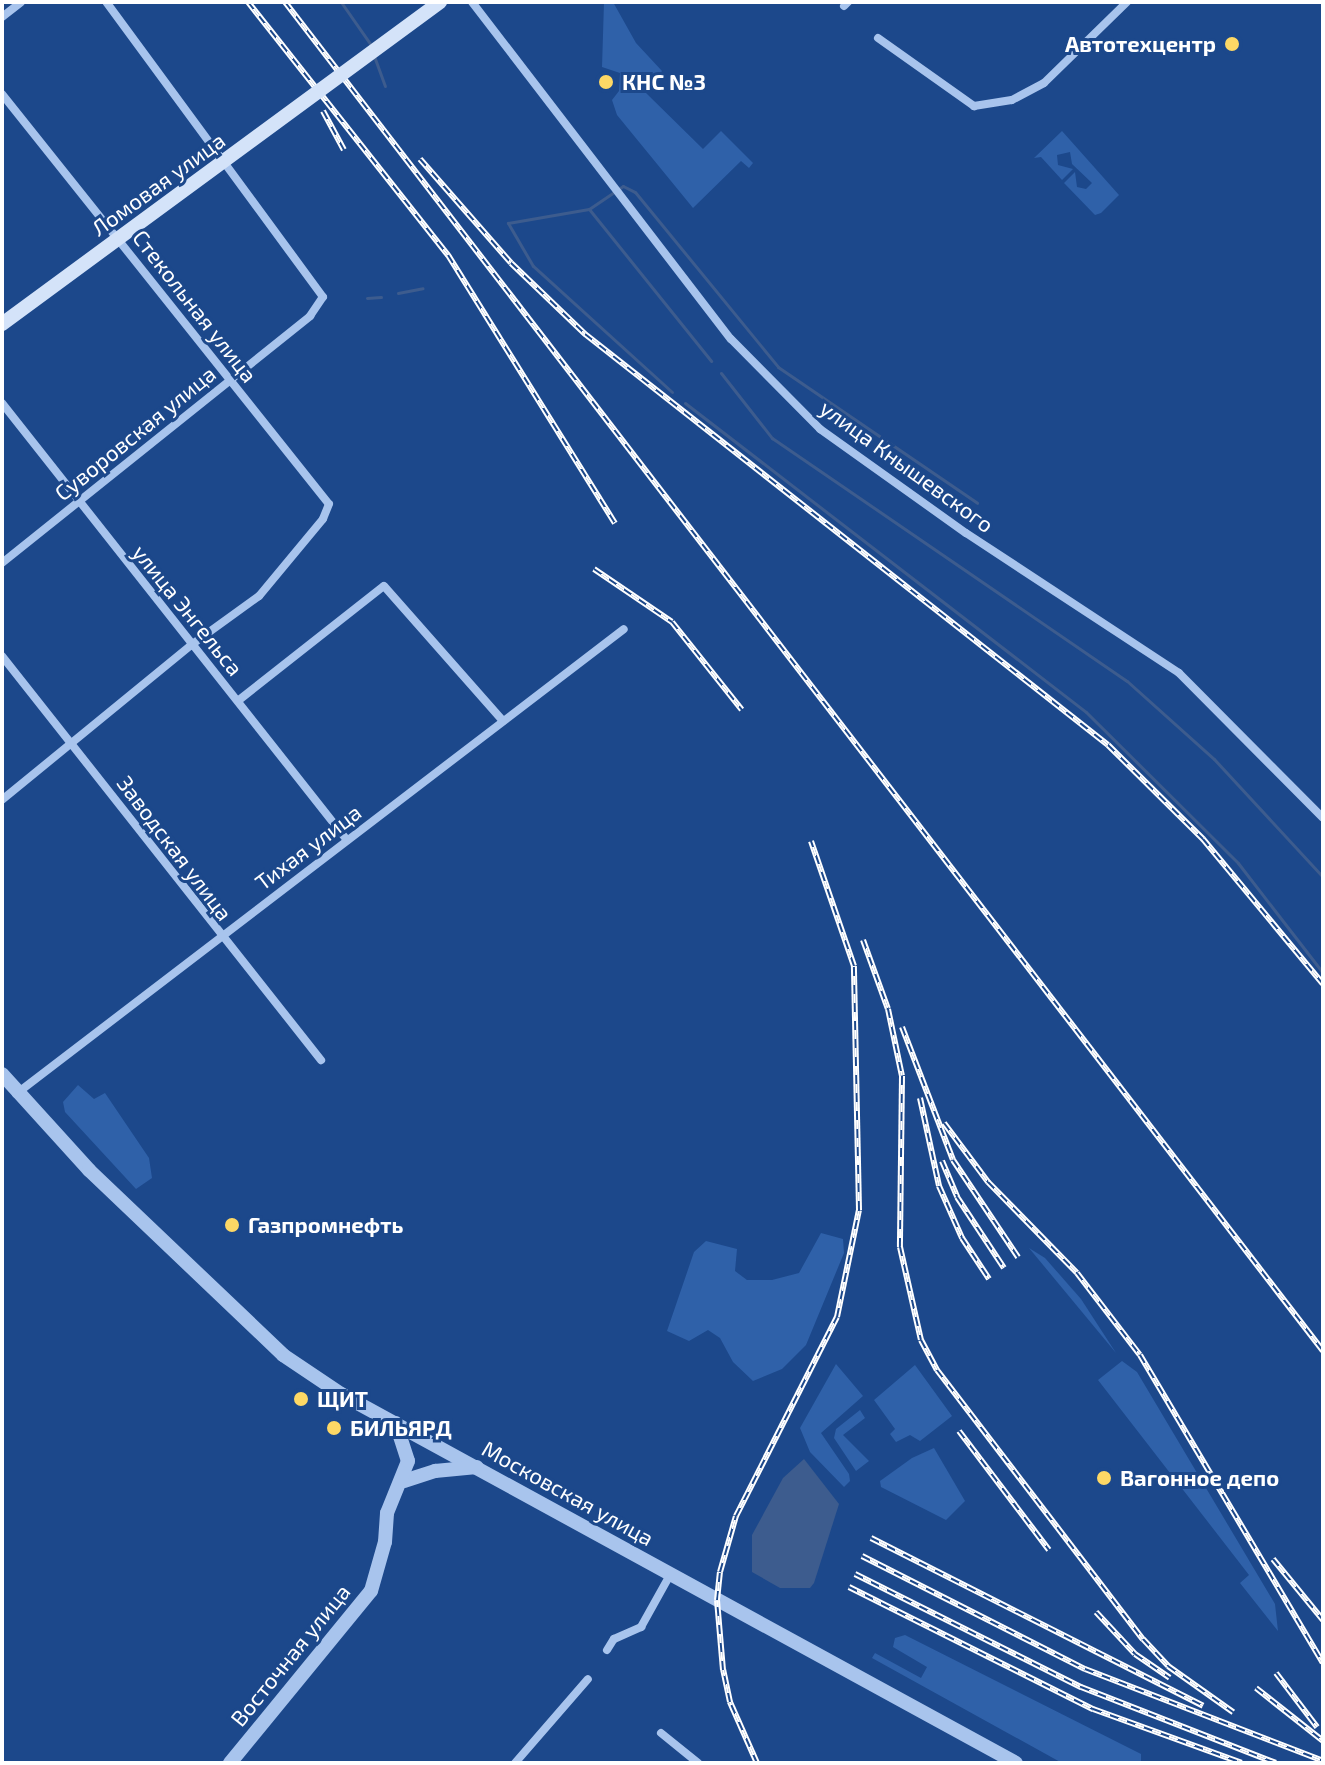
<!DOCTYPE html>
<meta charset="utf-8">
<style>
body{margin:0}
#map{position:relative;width:1325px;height:1765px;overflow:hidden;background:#1c488b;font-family:"Exo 2",sans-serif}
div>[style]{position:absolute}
.green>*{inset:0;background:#2f61a9}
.water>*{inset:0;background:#3d5c8e}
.stream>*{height:3px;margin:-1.5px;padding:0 1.5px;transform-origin:1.5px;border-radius:1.5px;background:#3d5c8e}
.minor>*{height:8px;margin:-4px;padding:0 4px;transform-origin:4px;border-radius:4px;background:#a8c4ed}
.tertiary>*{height:14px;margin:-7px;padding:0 7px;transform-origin:7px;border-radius:7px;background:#a8c4ed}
.rail>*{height:6px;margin-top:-3px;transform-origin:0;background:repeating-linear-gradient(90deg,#1c488b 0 9px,#fff 0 18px);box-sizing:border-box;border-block:2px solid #fff}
.secondary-bridge>*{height:14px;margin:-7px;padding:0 7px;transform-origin:7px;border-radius:7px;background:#d4e3f9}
.dots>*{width:22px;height:22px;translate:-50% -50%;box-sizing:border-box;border:4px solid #1c488b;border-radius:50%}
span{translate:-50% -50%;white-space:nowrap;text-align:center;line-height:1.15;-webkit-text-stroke:6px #1c488b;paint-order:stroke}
.poi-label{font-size:22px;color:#fff;font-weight:700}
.right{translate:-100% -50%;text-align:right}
.left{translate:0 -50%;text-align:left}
.street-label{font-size:22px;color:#fff}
.frame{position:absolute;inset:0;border:4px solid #fff;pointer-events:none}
</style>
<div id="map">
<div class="green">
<i style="clip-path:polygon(604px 2px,613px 2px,636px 43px,662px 71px,646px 93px,703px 149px,721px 131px,753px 163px,749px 168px,741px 161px,693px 208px,617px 115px,612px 100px,619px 91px,620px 73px,602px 67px)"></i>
<i style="clip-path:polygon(1062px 131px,1119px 195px,1101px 213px,1095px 215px,1064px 183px,1075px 172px,1077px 187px,1086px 189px,1092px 183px,1072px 164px,1070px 152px,1057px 155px,1058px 165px,1073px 169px,1062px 180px,1041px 157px,1034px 158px)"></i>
<i style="clip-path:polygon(78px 1085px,94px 1099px,105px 1093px,149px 1158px,152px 1178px,136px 1189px,65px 1112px,63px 1102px)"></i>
<i style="clip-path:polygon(821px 1233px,843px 1239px,844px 1253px,806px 1345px,782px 1369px,753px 1381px,733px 1362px,720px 1338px,708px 1330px,689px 1341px,667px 1331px,694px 1252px,706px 1241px,737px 1249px,735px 1271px,747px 1280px,772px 1280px,799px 1273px)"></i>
<i style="clip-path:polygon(1029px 1248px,1045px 1258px,1081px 1299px,1116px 1353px)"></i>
<i style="clip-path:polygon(1122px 1361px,1137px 1372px,1275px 1604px,1278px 1631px,1240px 1583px,1249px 1575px,1098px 1380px)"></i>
<i style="clip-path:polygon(836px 1364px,863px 1396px,821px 1433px,849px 1474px,850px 1481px,844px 1487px,810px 1452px,800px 1428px)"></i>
<i style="clip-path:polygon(915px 1365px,952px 1416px,920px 1441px,910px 1435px,896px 1442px,890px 1434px,895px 1429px,874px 1400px)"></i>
<i style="clip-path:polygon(860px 1410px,865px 1418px,843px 1435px,869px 1461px,856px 1471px,834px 1438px,836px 1429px)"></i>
<i style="clip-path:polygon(934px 1448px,965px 1501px,946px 1520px,881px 1487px,880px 1481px,912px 1458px)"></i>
<i style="clip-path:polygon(905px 1635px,1141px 1754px,1141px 1763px,1062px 1763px,872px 1658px,875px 1653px,921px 1678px,927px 1667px,893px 1647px,895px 1638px)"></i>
</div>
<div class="water">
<i style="clip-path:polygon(804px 1459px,839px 1504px,814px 1583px,810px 1588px,780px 1588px,752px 1572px,752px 1535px,783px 1478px)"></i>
</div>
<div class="stream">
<i style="left:341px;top:2px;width:52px;rotate:55.1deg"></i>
<i style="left:374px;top:56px;width:32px;rotate:70deg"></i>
<i style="left:589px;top:209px;width:195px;rotate:51.2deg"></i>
<i style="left:398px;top:293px;width:25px;rotate:-11deg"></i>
<i style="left:367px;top:298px;width:14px;rotate:-4deg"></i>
<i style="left:721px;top:373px;width:83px;rotate:51.9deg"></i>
<i style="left:772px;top:438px;width:430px;rotate:34.4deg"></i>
<i style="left:1127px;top:681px;width:117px;rotate:41.9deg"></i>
<i style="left:1214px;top:759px;width:161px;rotate:47.3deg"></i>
<i style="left:672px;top:392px;width:188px;rotate:-137.8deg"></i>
<i style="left:533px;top:266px;width:50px;rotate:-120.2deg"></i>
<i style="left:508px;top:223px;width:82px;rotate:-9.8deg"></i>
<i style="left:589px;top:209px;width:41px;rotate:-34.1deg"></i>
<i style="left:623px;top:186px;width:13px;rotate:27deg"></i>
<i style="left:635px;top:192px;width:226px;rotate:50.7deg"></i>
<i style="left:778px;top:367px;width:241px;rotate:34.3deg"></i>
<i style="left:685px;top:403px;width:506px;rotate:37.62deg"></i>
<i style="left:1086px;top:712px;width:214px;rotate:44.8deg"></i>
<i style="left:1238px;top:863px;width:139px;rotate:52.3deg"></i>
</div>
<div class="minor">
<i style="left:472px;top:2px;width:425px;rotate:52.5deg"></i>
<i style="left:731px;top:339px;width:127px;rotate:45.3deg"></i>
<i style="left:820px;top:429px;width:179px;rotate:35.5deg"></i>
<i style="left:966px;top:533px;width:255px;rotate:33.3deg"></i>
<i style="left:1179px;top:673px;width:204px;rotate:45.2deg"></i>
<i style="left:844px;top:6px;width:6px;rotate:-45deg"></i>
<i style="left:2px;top:17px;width:24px;rotate:-38deg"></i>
<i style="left:878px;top:38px;width:118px;rotate:35.3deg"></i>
<i style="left:974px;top:106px;width:38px;rotate:-9deg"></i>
<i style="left:1012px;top:100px;width:36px;rotate:-28deg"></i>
<i style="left:1044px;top:83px;width:116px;rotate:-44.3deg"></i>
<i style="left:2px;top:94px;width:524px;rotate:51.43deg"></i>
<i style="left:329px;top:504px;width:16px;rotate:112deg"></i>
<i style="left:323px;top:519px;width:100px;rotate:129.7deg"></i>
<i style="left:259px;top:596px;width:85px;rotate:144.1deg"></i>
<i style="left:190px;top:646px;width:243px;rotate:140.7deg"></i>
<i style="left:2px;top:403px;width:557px;rotate:51.71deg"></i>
<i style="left:2px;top:563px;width:395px;rotate:-38.7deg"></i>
<i style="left:310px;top:316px;width:23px;rotate:-56deg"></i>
<i style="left:323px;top:297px;width:366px;rotate:-126.3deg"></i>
<i style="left:2px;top:656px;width:515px;rotate:51.71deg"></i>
<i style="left:239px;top:700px;width:184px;rotate:-38.2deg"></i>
<i style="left:384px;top:586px;width:180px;rotate:48.6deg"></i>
<i style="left:16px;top:1094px;width:765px;rotate:-37.41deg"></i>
<i style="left:607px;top:1650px;width:13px;rotate:-58deg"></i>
<i style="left:614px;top:1639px;width:30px;rotate:-24deg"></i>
<i style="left:641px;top:1627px;width:60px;rotate:-60.9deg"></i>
<i style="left:661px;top:1733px;width:48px;rotate:39deg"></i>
<i style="left:515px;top:1763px;width:111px;rotate:-49deg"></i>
</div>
<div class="tertiary">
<i style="left:2px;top:1074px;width:130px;rotate:47.8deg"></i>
<i style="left:89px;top:1170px;width:268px;rotate:43.6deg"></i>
<i style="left:283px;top:1355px;width:70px;rotate:33.9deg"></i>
<i style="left:341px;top:1394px;width:769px;rotate:28.66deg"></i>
<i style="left:404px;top:1481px;width:33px;rotate:-18deg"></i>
<i style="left:435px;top:1471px;width:42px;rotate:-5.4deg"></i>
<i style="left:230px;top:1763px;width:222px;rotate:-50.7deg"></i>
<i style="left:371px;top:1591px;width:51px;rotate:-74.1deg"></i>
<i style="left:385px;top:1542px;width:29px;rotate:-86deg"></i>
<i style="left:387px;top:1513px;width:56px;rotate:-68deg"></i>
<i style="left:408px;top:1461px;width:40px;rotate:-108deg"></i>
</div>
<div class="rail">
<i style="left:248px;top:2px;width:323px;rotate:51.7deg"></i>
<i style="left:448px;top:255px;width:316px;rotate:58.1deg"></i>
<i style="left:285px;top:2px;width:1702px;rotate:52.42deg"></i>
<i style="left:323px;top:111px;width:44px;rotate:61.7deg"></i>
<i style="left:420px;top:159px;width:138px;rotate:48.8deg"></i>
<i style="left:511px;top:263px;width:103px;rotate:43.8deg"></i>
<i style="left:585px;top:334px;width:665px;rotate:38.16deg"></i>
<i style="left:1108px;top:745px;width:134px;rotate:44.7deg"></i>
<i style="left:1203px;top:839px;width:188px;rotate:50.4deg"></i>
<i style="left:594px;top:569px;width:94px;rotate:34.2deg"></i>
<i style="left:672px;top:622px;width:112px;rotate:51.5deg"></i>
<i style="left:863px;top:940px;width:73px;rotate:70.1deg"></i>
<i style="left:888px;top:1009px;width:68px;rotate:78.2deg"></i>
<i style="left:902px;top:1076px;width:171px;rotate:90.7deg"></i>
<i style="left:900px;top:1247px;width:95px;rotate:77.3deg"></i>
<i style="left:921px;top:1340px;width:34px;rotate:62deg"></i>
<i style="left:937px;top:1370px;width:339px;rotate:52.6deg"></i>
<i style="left:1143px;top:1639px;width:37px;rotate:47deg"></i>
<i style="left:1168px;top:1666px;width:80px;rotate:35.3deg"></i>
<i style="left:902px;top:1027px;width:142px;rotate:69deg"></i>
<i style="left:953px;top:1160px;width:117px;rotate:56.2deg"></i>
<i style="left:920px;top:1098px;width:90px;rotate:77.8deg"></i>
<i style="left:939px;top:1186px;width:57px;rotate:66.1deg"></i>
<i style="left:962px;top:1238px;width:49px;rotate:56.6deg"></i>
<i style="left:944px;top:1123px;width:74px;rotate:53.3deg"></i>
<i style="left:988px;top:1182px;width:127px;rotate:45.6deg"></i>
<i style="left:1077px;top:1273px;width:103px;rotate:52.5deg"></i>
<i style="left:1140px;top:1355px;width:358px;rotate:59.3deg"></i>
<i style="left:942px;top:1161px;width:39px;rotate:67deg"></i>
<i style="left:957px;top:1197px;width:85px;rotate:56.5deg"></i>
<i style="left:959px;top:1431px;width:149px;rotate:52.9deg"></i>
<i style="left:871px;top:1538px;width:372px;rotate:26.8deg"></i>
<i style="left:862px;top:1556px;width:250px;rotate:26.9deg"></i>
<i style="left:1085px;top:1669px;width:255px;rotate:21.1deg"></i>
<i style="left:1273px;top:1559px;width:79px;rotate:50.7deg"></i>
<i style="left:855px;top:1574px;width:253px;rotate:26.6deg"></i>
<i style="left:1081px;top:1687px;width:209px;rotate:21.3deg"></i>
<i style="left:849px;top:1587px;width:273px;rotate:26.6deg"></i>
<i style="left:1093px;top:1709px;width:158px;rotate:19.9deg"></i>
<i style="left:1096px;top:1612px;width:57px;rotate:47.1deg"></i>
<i style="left:1135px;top:1654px;width:42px;rotate:34.4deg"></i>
<i style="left:1276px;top:1673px;width:68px;rotate:52.8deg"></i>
<i style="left:1256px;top:1688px;width:85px;rotate:38.3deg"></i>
<i style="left:757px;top:1763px;width:67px;rotate:-113.9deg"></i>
<i style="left:730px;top:1702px;width:33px;rotate:-102deg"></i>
<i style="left:723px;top:1670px;width:70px;rotate:-94.9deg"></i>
<i style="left:717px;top:1600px;width:28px;rotate:-84deg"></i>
<i style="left:720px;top:1572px;width:58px;rotate:-74.1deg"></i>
<i style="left:736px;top:1516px;width:223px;rotate:-63.1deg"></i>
<i style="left:837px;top:1317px;width:109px;rotate:-78.4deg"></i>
<i style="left:859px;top:1210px;width:244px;rotate:-91.2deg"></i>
<i style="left:854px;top:966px;width:132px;rotate:-109deg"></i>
</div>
<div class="secondary-bridge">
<i style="left:2px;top:324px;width:544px;rotate:-36.32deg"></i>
</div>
<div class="dots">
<i style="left:1232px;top:44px;background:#fdd865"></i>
<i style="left:606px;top:82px;background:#fdd865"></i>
<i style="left:232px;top:1225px;background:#fdd865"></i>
<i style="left:301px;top:1399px;background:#fdd865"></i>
<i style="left:334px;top:1428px;background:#fdd865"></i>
<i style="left:1104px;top:1478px;background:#fdd865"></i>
</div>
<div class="poi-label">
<span class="right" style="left:1216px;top:44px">Автотехцентр</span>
<span class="left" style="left:622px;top:82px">КНС №3</span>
<span class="left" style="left:248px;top:1225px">Газпромнефть</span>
<span class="left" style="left:317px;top:1399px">ЩИТ</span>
<span class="left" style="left:350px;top:1428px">БИЛЬЯРД</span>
<span class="left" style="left:1120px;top:1478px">Вагонное депо</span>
</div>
<div class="street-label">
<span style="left:158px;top:184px;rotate:-36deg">Ломовая улица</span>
<span style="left:195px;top:306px;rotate:52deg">Стекольная улица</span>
<span style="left:135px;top:433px;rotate:-39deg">Суворовская улица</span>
<span style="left:907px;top:466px;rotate:36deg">улица Кнышевского</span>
<span style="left:188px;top:610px;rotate:51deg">улица Энгельса</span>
<span style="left:308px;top:847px;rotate:-37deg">Тихая улица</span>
<span style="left:175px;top:848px;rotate:53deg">Заводская улица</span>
<span style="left:568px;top:1493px;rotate:29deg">Московская улица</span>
<span style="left:290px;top:1655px;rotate:-51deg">Восточная улица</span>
</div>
<div class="frame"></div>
</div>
